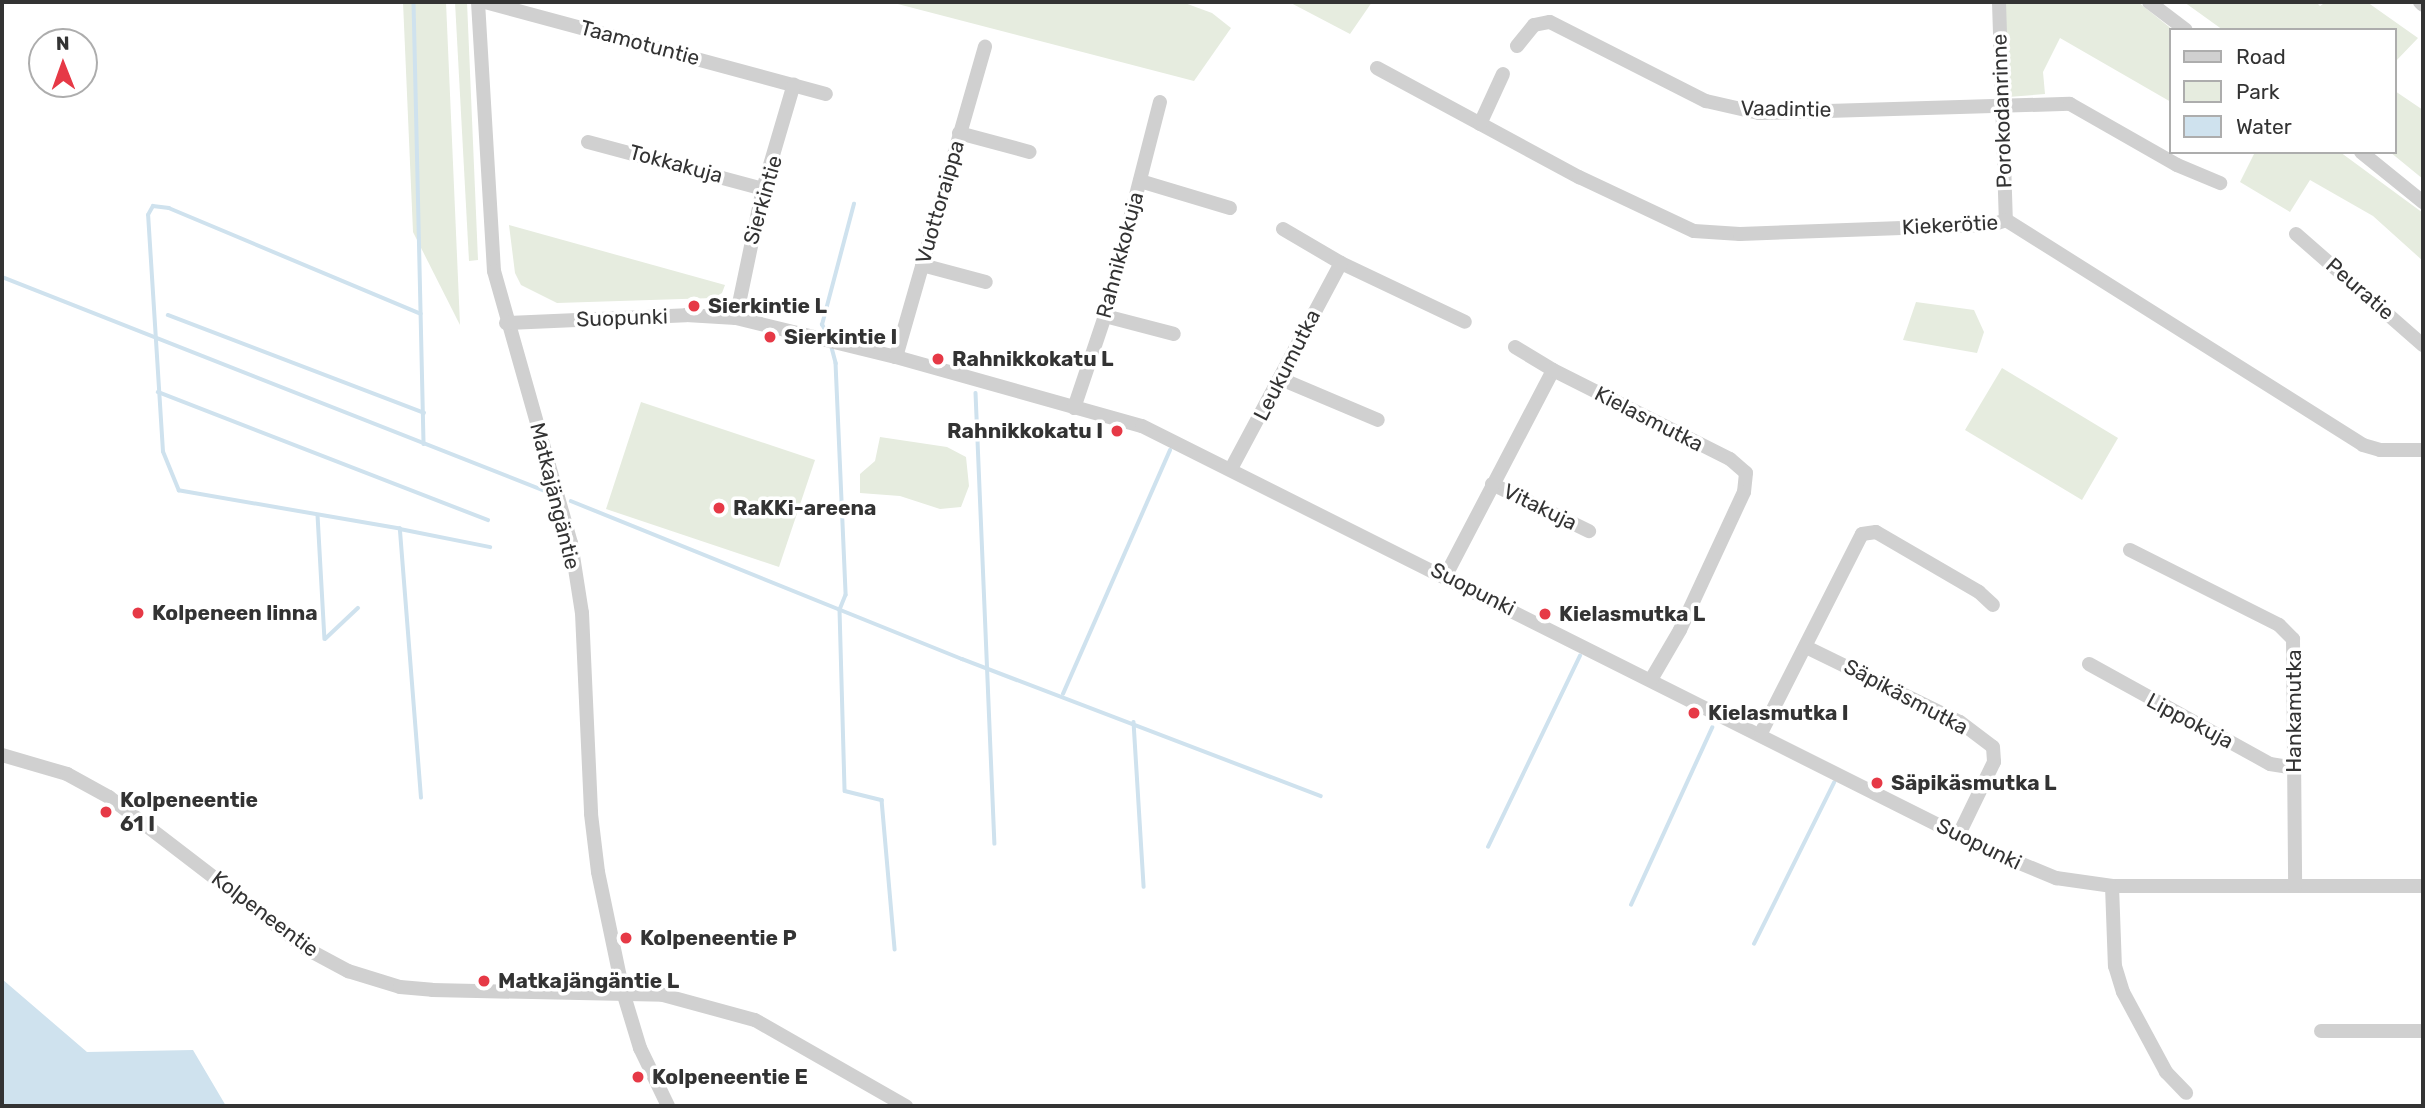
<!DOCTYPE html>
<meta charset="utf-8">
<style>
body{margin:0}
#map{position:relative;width:2425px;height:1108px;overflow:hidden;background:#fff;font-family:Rubik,sans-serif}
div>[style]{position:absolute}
.green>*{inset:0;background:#e6ecdf}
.water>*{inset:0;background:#cfe2ee}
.stream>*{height:3.5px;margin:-1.75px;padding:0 1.75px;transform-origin:1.75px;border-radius:1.75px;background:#cfe2ee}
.minor>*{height:14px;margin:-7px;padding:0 7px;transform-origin:7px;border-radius:7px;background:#d0d0d0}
.dots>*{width:19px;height:19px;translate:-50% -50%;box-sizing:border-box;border:4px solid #fff;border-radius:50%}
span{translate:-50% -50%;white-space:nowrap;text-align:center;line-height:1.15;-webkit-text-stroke:7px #fff;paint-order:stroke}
.street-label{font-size:21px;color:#333}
.poi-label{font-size:21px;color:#333;font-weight:700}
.left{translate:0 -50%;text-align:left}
.right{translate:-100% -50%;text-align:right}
.frame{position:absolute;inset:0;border:4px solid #333;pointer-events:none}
.legend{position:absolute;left:2169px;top:28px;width:228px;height:126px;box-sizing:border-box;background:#fff;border:2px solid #adadad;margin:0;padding:9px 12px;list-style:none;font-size:21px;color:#333}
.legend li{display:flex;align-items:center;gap:14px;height:35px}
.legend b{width:35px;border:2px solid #adadad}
.north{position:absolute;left:28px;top:28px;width:70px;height:70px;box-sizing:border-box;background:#fff;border:2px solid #adadad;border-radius:50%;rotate:359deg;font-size:19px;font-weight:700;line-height:28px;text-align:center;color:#333}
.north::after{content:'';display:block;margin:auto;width:24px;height:32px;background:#e63946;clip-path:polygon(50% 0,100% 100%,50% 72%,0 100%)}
</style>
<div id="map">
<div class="green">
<i style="clip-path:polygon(403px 2px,446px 2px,460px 325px,413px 232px)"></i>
<i style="clip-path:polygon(455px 2px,467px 2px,478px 260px,469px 261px)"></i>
<i style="clip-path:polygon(890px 2px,1182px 2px,1212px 13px,1231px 28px,1194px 81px)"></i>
<i style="clip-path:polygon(1289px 2px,1372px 2px,1350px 34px)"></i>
<i style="clip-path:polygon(2000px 2px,2138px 2px,2173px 30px,2171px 102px,2060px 38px,2043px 72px,2045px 94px,2008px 97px)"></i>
<i style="clip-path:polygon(2184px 2px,2316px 2px,2320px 6px,2326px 2px,2367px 2px,2418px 38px,2395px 62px,2395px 30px,2223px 30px)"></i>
<i style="clip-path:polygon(2395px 91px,2423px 110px,2423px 179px,2390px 152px,2395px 152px)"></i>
<i style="clip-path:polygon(2255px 152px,2340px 152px,2423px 213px,2423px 261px,2373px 216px,2310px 180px,2290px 212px,2240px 182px)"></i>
<i style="clip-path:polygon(509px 225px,725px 285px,722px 293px,713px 298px,557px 303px,521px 285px,515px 273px)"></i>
<i style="clip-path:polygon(1916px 302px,1974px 310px,1984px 332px,1977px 353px,1903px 340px)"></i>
<i style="clip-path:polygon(2002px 368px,2118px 438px,2082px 500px,1965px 430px)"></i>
<i style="clip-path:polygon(641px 402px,815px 460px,779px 567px,606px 509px)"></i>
<i style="clip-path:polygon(880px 437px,947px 447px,966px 457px,969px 486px,961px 507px,940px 509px,900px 496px,860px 493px,860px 474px,875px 461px)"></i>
</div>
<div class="water">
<i style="clip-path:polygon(2px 979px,87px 1052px,193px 1050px,226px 1106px,2px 1106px)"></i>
</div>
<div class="stream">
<i style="left:414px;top:2px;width:442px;rotate:88.7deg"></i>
<i style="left:2px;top:277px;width:592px;rotate:21.5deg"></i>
<i style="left:168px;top:315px;width:274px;rotate:20.9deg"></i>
<i style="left:829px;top:337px;width:14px;rotate:-120deg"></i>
<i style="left:822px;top:325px;width:125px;rotate:-75.2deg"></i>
<i style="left:831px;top:344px;width:20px;rotate:75deg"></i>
<i style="left:836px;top:363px;width:232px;rotate:87.5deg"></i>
<i style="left:846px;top:595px;width:16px;rotate:112deg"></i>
<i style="left:840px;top:610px;width:181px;rotate:88.4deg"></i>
<i style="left:845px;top:791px;width:38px;rotate:14deg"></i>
<i style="left:882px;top:800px;width:150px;rotate:85deg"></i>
<i style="left:158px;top:392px;width:354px;rotate:21.2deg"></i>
<i style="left:976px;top:393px;width:451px;rotate:87.6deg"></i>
<i style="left:571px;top:501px;width:422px;rotate:22deg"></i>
<i style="left:962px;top:659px;width:384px;rotate:20.9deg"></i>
<i style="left:318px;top:515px;width:124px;rotate:86.8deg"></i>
<i style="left:325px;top:639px;width:45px;rotate:-43.2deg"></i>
<i style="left:400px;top:529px;width:92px;rotate:11.3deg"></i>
<i style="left:1063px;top:694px;width:266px;rotate:-66.3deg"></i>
<i style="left:1134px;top:722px;width:165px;rotate:86.5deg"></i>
<i style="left:421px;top:798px;width:270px;rotate:-94.5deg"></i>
<i style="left:400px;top:529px;width:224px;rotate:-170.2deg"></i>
<i style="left:179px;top:491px;width:42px;rotate:-112.3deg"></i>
<i style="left:163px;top:452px;width:237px;rotate:-93.6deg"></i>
<i style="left:148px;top:215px;width:10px;rotate:-61deg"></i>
<i style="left:153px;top:206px;width:16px;rotate:7deg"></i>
<i style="left:169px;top:208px;width:273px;rotate:22.8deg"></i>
<i style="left:1488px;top:847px;width:212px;rotate:-64.3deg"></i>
<i style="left:1631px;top:905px;width:195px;rotate:-65.4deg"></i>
<i style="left:1754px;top:944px;width:180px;rotate:-63.6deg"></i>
</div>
<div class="minor">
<i style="left:478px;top:2px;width:269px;rotate:86.6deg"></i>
<i style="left:494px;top:271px;width:283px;rotate:74.2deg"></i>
<i style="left:571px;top:543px;width:71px;rotate:81.1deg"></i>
<i style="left:582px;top:613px;width:201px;rotate:87.4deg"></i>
<i style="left:591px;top:814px;width:58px;rotate:83.1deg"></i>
<i style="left:598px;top:872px;width:123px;rotate:78.2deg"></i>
<i style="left:623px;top:992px;width:59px;rotate:73.1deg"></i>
<i style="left:640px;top:1048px;width:64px;rotate:64.2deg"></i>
<i style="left:485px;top:2px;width:353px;rotate:15.1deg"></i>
<i style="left:1999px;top:2px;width:218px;rotate:88.2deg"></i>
<i style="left:2149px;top:2px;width:46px;rotate:37.1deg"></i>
<i style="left:2420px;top:2px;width:4px;rotate:45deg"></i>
<i style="left:1517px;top:46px;width:27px;rotate:-51deg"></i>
<i style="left:1534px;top:25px;width:16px;rotate:-11deg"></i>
<i style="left:1550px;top:22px;width:175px;rotate:26.9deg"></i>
<i style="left:1706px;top:101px;width:54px;rotate:12.8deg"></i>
<i style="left:1759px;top:113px;width:311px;rotate:-1.7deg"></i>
<i style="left:2070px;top:104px;width:123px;rotate:29.7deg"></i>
<i style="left:2177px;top:165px;width:47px;rotate:22.7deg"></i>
<i style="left:1377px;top:68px;width:230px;rotate:28.4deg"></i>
<i style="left:1579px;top:177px;width:127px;rotate:25.2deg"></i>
<i style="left:1694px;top:231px;width:46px;rotate:3.7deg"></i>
<i style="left:1740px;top:234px;width:251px;rotate:-2.1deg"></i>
<i style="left:1991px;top:225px;width:16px;rotate:-18deg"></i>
<i style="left:2006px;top:220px;width:422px;rotate:32.2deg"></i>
<i style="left:2363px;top:445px;width:18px;rotate:16deg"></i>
<i style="left:2380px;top:450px;width:43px"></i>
<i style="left:1480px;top:124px;width:55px;rotate:-65.3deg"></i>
<i style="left:959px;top:133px;width:73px;rotate:15deg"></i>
<i style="left:588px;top:142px;width:181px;rotate:15deg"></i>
<i style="left:2361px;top:152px;width:80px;rotate:38.9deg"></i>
<i style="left:1140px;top:181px;width:94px;rotate:16.7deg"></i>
<i style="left:1283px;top:229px;width:67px;rotate:30.4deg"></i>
<i style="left:1341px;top:263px;width:137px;rotate:25.4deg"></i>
<i style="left:2296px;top:234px;width:169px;rotate:41.2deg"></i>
<i style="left:922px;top:265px;width:66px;rotate:14.9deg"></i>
<i style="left:1105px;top:316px;width:71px;rotate:14.6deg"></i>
<i style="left:736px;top:318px;width:132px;rotate:-78.2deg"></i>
<i style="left:763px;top:189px;width:109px;rotate:-73.6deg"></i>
<i style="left:506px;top:323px;width:180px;rotate:-2.5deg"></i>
<i style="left:686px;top:315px;width:50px;rotate:3.4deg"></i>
<i style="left:736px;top:318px;width:165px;rotate:13.7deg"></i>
<i style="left:896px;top:357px;width:255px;rotate:15.7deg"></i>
<i style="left:1142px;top:426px;width:946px;rotate:26.62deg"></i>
<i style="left:1988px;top:850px;width:74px;rotate:22.4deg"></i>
<i style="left:2056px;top:878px;width:57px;rotate:8.1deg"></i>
<i style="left:2112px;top:886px;width:311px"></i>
<i style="left:1515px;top:347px;width:44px;rotate:31.2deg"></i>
<i style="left:896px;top:357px;width:323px;rotate:-74deg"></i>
<i style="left:1281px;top:379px;width:105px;rotate:22.9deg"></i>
<i style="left:1074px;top:408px;width:97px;rotate:-71.4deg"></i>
<i style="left:1105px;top:316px;width:221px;rotate:-75.6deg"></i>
<i style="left:1232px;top:467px;width:231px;rotate:-61.9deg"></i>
<i style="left:1492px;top:484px;width:108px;rotate:25.9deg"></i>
<i style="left:2130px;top:550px;width:167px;rotate:26.7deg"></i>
<i style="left:2279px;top:625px;width:20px;rotate:45deg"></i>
<i style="left:2293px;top:639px;width:247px;rotate:89.5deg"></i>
<i style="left:1446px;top:575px;width:231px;rotate:-62.4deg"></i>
<i style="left:1553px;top:370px;width:198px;rotate:26.7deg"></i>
<i style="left:1730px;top:459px;width:21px;rotate:41deg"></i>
<i style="left:1746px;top:473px;width:19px;rotate:96deg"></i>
<i style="left:1744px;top:492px;width:152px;rotate:114.9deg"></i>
<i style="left:1680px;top:630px;width:56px;rotate:120.3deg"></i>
<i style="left:1806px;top:647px;width:171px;rotate:26deg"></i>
<i style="left:1960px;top:722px;width:41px;rotate:37.1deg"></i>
<i style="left:1993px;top:747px;width:15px;rotate:86deg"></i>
<i style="left:1994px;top:762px;width:80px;rotate:115.9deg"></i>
<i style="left:2089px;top:664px;width:207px;rotate:28.9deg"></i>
<i style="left:2270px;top:764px;width:24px;rotate:9deg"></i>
<i style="left:1761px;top:733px;width:223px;rotate:-63.1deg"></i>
<i style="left:1862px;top:534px;width:14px;rotate:-8deg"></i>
<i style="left:1876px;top:532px;width:119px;rotate:30.2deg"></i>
<i style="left:1979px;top:592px;width:19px;rotate:43deg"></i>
<i style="left:2px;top:755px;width:68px;rotate:16.3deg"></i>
<i style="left:67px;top:774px;width:48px;rotate:28.7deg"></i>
<i style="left:109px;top:797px;width:250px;rotate:37.5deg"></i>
<i style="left:307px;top:949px;width:47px;rotate:28.2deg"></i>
<i style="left:348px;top:971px;width:54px;rotate:17.1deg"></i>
<i style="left:400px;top:987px;width:32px;rotate:5deg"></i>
<i style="left:432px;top:990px;width:231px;rotate:1.2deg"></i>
<i style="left:663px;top:995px;width:95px;rotate:15.2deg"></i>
<i style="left:755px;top:1020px;width:174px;rotate:29.7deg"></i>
<i style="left:2112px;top:886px;width:80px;rotate:87.9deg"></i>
<i style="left:2115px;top:966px;width:27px;rotate:73deg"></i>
<i style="left:2123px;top:992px;width:91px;rotate:61.7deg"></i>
<i style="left:2166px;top:1072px;width:29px;rotate:46deg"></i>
<i style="left:2321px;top:1031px;width:102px"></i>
</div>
<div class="dots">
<i style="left:694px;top:306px;background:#e63946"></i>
<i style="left:770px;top:337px;background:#e63946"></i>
<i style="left:938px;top:359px;background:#e63946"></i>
<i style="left:1117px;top:431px;background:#e63946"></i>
<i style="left:719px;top:508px;background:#e63946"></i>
<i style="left:138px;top:613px;background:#e63946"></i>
<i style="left:1545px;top:614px;background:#e63946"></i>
<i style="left:1694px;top:713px;background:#e63946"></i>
<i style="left:1877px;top:783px;background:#e63946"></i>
<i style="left:106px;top:812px;background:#e63946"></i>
<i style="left:626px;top:938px;background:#e63946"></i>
<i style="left:484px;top:981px;background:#e63946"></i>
<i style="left:638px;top:1077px;background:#e63946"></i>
</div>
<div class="street-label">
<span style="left:640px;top:43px;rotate:15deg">Taamotuntie</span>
<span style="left:1786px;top:109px;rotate:1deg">Vaadintie</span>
<span style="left:2002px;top:111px;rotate:-92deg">Porokodanrinne</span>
<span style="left:676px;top:164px;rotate:15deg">Tokkakuja</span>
<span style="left:763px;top:200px;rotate:-74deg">Sierkintie</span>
<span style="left:940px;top:202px;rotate:-74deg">Vuottoraippa</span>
<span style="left:1950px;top:225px;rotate:-3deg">Kiekerötie</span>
<span style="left:1120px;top:255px;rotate:-75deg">Rahnikkokuja</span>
<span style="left:2360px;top:289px;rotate:41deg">Peuratie</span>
<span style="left:622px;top:318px;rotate:-2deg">Suopunki</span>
<span style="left:1287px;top:365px;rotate:-63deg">Leukumutka</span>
<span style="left:1649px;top:419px;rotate:27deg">Kielasmutka</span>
<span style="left:555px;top:496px;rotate:76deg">Matkajängäntie</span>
<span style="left:1540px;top:507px;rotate:26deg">Vitakuja</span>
<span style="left:1473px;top:589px;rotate:27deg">Suopunki</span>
<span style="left:1906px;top:697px;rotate:28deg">Säpikäsmutka</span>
<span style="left:2294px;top:711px;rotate:-90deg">Hankamutka</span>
<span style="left:2190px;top:721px;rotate:28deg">Lippokuja</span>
<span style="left:1979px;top:844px;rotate:26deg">Suopunki</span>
<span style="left:265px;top:914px;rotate:37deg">Kolpeneentie</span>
</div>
<div class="poi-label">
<span class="left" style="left:708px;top:306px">Sierkintie L</span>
<span class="left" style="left:784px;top:337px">Sierkintie I</span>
<span class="left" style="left:952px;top:359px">Rahnikkokatu L</span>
<span class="right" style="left:1103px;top:431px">Rahnikkokatu I</span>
<span class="left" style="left:733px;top:508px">RaKKi-areena</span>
<span class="left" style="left:152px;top:613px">Kolpeneen linna</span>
<span class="left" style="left:1559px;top:614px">Kielasmutka L</span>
<span class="left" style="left:1708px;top:713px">Kielasmutka I</span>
<span class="left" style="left:1891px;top:783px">Säpikäsmutka L</span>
<span class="left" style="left:120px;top:812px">Kolpeneentie<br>61 I</span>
<span class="left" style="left:640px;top:938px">Kolpeneentie P</span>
<span class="left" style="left:498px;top:981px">Matkajängäntie L</span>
<span class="left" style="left:652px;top:1077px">Kolpeneentie E</span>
</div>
<div class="frame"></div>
<ul class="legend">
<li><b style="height:9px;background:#d0d0d0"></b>Road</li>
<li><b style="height:19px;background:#e6ecdf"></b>Park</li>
<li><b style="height:19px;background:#cfe2ee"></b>Water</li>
</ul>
<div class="north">N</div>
</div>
